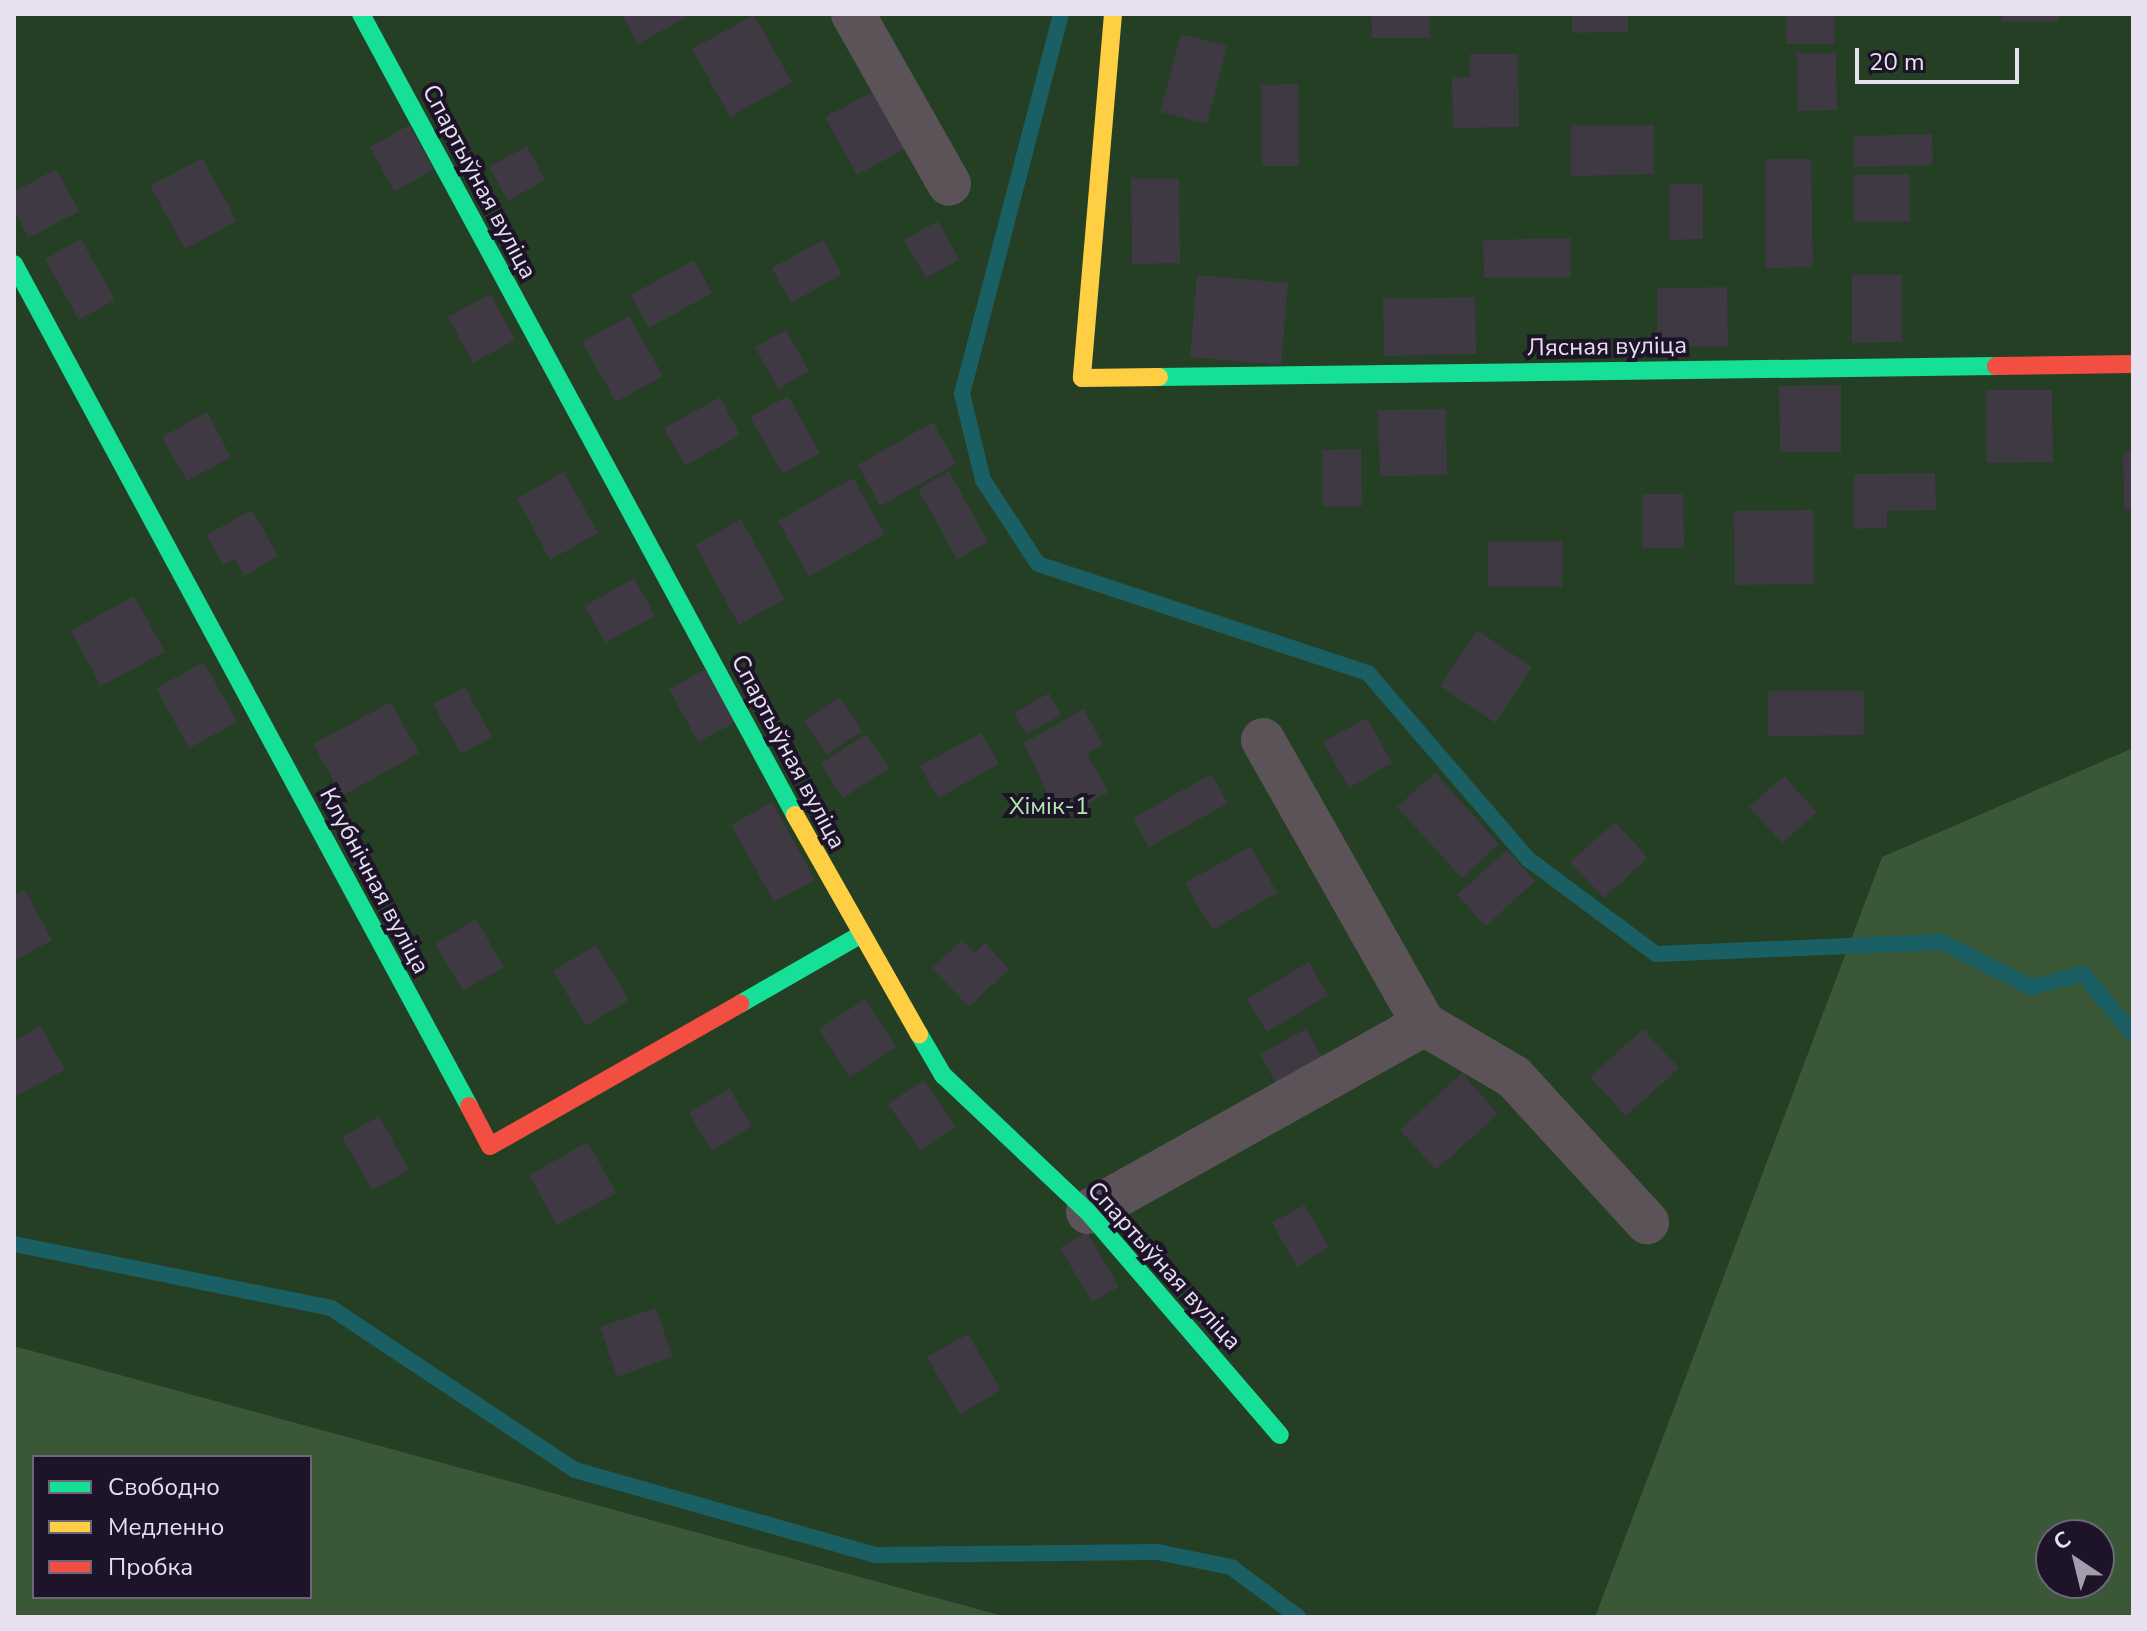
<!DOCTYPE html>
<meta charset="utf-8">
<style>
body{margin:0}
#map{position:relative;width:2147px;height:1631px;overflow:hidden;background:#28222e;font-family:"Nunito Sans",sans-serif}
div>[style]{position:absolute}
.green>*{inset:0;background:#253f24}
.forest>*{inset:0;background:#3a5738}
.stream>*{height:16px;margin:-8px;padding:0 8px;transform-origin:8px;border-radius:8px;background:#195f63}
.building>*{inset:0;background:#3e3943}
.street>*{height:44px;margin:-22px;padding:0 22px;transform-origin:22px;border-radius:22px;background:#5c5358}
.fast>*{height:18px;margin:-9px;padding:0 9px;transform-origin:9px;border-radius:9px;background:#16e098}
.slow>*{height:18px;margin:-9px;padding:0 9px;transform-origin:9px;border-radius:9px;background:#ffcf43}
.jam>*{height:18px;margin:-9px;padding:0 9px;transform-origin:9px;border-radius:9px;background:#f24e42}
span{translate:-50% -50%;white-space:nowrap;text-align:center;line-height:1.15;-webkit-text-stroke:8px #1d1429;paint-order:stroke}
.street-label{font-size:24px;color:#e6e0f0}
.park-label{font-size:24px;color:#b0e9ab}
.frame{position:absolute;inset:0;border:16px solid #e6e0f0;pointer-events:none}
.legend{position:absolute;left:32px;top:1455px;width:280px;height:144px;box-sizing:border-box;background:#1d1429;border:2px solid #6d6679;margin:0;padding:10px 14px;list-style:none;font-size:24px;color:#e6e0f0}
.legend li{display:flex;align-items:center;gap:16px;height:40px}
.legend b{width:40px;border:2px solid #6d6679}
.north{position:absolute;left:2035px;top:1519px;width:80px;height:80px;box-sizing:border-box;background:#1d1429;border:2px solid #6d6679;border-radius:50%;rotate:325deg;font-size:22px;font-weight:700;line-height:32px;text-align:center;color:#e6e0f0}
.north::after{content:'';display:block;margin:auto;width:28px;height:36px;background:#a49eac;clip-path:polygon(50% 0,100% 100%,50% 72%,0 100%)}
.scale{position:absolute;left:1855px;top:48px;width:164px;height:36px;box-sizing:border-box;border:4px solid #e6e0f0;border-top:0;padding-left:10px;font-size:24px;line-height:28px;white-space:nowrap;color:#e6e0f0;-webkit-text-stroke:6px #1d1429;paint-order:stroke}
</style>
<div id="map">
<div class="green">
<i style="clip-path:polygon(14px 14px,2133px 14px,2133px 748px,1882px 857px,1595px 1617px,1007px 1617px,14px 1346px)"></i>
</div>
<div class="forest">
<i style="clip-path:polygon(evenodd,2133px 748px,2133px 1617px,1595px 1617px,1882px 857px,2133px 748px,2051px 1535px,2099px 1535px,2099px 1583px,2051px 1583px,2051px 1535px)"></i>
<i style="clip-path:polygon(evenodd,14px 1346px,1007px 1617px,14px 1617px,14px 1346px,34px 1457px,310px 1457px,310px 1597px,34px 1597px,34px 1457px)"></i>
</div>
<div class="stream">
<i style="left:1061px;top:14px;width:393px;rotate:104.6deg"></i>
<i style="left:962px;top:394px;width:89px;rotate:76.3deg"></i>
<i style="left:983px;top:480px;width:100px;rotate:56.8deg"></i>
<i style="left:1038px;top:564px;width:348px;rotate:18.3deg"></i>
<i style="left:1368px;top:673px;width:245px;rotate:49.3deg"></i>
<i style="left:1528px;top:859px;width:159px;rotate:36.6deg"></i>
<i style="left:1656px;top:954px;width:286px;rotate:-2.4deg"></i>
<i style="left:1942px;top:942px;width:100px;rotate:26.8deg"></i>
<i style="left:2031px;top:987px;width:54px;rotate:-14deg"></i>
<i style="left:2083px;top:974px;width:78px;rotate:50.2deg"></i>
<i style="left:14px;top:1244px;width:323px;rotate:11.4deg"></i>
<i style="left:331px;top:1308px;width:293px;rotate:33.6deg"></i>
<i style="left:575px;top:1470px;width:312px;rotate:15.8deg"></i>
<i style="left:875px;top:1555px;width:282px;rotate:-0.6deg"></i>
<i style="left:1157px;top:1552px;width:76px;rotate:11.5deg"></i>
<i style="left:1231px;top:1567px;width:84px;rotate:36.7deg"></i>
</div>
<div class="building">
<i style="clip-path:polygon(621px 14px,693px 14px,638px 44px)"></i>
<i style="clip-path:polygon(1371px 14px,1430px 14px,1430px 38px,1372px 38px)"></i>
<i style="clip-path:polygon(1572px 14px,1628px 14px,1628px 32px,1572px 33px)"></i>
<i style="clip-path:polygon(1786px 14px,1834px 14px,1834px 44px,1786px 44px)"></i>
<i style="clip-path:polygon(2002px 14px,2059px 14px,2059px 21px,2002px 22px)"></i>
<i style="clip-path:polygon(754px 15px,792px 82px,730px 117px,692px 49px)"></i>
<i style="clip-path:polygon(1181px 34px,1227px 46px,1207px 124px,1160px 112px)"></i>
<i style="clip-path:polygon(1797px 53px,1836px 53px,1837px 110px,1798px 111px)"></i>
<i style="clip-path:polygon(1470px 54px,1518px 54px,1519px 127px,1453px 128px,1452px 77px,1470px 77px)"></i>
<i style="clip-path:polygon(1298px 84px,1299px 166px,1262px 166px,1261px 85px)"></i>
<i style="clip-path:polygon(876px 90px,908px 147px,857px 175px,825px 117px)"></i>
<i style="clip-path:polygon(409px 125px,434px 170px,394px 191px,370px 147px)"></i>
<i style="clip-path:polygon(1571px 125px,1654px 125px,1654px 174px,1571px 176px)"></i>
<i style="clip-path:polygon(1932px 134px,1933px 165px,1854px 167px,1854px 136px)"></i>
<i style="clip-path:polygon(527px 146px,545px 180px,508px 201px,489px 167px)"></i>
<i style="clip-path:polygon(202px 158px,237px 221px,185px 249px,150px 186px)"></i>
<i style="clip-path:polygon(1765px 159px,1811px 159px,1813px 267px,1766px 268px)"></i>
<i style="clip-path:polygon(56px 169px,79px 211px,29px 238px,14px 211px,14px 192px)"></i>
<i style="clip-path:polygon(1909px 174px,1910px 221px,1854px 222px,1854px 175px)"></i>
<i style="clip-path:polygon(1131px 179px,1179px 179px,1180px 263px,1132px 264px)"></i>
<i style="clip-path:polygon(1669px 184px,1703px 184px,1703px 239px,1670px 240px)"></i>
<i style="clip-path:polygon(938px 221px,959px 259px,926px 278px,904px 240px)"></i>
<i style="clip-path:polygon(1571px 238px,1571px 277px,1484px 278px,1483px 240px)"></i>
<i style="clip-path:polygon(81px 239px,115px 300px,79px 320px,45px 259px)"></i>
<i style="clip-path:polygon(823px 240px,842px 274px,791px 303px,772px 268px)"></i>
<i style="clip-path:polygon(694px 260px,712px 293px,649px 328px,631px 295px)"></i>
<i style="clip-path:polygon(1197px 275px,1288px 283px,1281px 365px,1190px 357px)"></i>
<i style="clip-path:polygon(1852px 275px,1902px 275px,1902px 342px,1852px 343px)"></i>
<i style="clip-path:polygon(1727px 287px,1728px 346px,1657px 347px,1657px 288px)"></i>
<i style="clip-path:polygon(490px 294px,515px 340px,473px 363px,448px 317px)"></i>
<i style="clip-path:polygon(1475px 297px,1476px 354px,1384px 356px,1383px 299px)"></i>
<i style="clip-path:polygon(629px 316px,663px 376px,616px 402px,582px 342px)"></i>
<i style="clip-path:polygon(786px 330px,809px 371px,778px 389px,755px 347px)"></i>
<i style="clip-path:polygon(1841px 385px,1841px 452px,1780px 452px,1779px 386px)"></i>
<i style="clip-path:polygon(1986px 390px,2052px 390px,2053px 462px,1987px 463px)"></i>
<i style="clip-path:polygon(788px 396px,820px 453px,783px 474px,750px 417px)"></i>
<i style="clip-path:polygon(720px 397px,740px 435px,685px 466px,664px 428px)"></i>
<i style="clip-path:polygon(1446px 409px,1447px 475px,1380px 476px,1378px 410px)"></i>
<i style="clip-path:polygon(207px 412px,231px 457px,187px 481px,162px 437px)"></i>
<i style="clip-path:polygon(933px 422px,956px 464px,880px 506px,858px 465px)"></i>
<i style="clip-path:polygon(1361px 449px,1362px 506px,1323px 507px,1322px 450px)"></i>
<i style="clip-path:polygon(2123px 452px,2133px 452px,2133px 508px,2124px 509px)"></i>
<i style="clip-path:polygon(949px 471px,988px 542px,957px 559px,918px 489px)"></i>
<i style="clip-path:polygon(564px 472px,598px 533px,550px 560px,517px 498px)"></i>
<i style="clip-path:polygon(1935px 473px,1936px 510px,1887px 511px,1887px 528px,1854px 529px,1854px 474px)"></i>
<i style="clip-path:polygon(853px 478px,885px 534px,809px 577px,778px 521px)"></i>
<i style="clip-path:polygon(1642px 494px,1683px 494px,1684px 548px,1643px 548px)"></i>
<i style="clip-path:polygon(252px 510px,278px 556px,244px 576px,235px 559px,223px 565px,206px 535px)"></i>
<i style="clip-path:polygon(1813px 510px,1814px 584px,1735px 585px,1734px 511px)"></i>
<i style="clip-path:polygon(741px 519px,785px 599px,739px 625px,695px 545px)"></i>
<i style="clip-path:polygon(1488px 541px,1562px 541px,1562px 587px,1488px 587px)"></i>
<i style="clip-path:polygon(634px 578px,655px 616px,605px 643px,585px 606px)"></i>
<i style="clip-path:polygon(134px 596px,165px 652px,101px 686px,71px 631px)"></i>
<i style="clip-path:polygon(1477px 630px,1532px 667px,1496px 723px,1440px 686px)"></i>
<i style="clip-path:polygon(204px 662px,237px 722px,189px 748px,156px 688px)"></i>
<i style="clip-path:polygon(707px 668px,736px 722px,698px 742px,669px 689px)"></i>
<i style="clip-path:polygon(465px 687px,492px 737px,461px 754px,433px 704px)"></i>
<i style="clip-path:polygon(1768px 691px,1864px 691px,1864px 735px,1768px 736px)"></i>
<i style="clip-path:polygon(1049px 693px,1061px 715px,1026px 734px,1014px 713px)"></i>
<i style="clip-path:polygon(839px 697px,862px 731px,827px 755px,804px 721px)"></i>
<i style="clip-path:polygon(391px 702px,419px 753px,342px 796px,313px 744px)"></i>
<i style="clip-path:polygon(1084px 709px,1103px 745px,1087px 754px,1109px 792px,1059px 819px,1024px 743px)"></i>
<i style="clip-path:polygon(1367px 718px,1392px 763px,1349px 788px,1323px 742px)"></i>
<i style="clip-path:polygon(981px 733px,999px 764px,938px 798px,920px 766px)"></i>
<i style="clip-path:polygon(866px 734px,889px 768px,843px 798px,821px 764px)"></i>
<i style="clip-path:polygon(1435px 773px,1499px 844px,1462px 878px,1397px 807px)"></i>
<i style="clip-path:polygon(1211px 774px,1228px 803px,1149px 847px,1133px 818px)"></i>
<i style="clip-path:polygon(1784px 776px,1817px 812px,1782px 843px,1749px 807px)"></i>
<i style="clip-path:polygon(772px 802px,815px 880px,774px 902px,731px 825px)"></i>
<i style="clip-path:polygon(1615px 822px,1648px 858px,1604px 898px,1570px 862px)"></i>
<i style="clip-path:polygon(1251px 846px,1277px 893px,1212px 930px,1185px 883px)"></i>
<i style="clip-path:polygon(1507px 850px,1535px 881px,1486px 926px,1457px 895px)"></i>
<i style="clip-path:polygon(25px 890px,52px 940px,14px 961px,14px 896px)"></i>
<i style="clip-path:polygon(476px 919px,504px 967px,463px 991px,435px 944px)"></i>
<i style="clip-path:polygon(962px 940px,974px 953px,985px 943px,1009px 969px,969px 1007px,932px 968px)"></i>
<i style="clip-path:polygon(596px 945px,629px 1000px,586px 1026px,553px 971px)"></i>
<i style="clip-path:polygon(1309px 962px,1328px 995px,1267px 1032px,1247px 999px)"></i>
<i style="clip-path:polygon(865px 999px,896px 1047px,850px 1077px,819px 1029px)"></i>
<i style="clip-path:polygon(41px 1026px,65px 1070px,14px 1097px,14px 1041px)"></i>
<i style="clip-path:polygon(1306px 1029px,1325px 1062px,1279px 1089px,1260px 1054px)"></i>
<i style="clip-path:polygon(1643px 1029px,1679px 1068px,1626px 1116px,1590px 1077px)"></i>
<i style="clip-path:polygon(1462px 1073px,1498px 1114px,1436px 1170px,1400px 1130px)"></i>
<i style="clip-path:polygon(924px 1080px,955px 1127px,920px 1150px,888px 1104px)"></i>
<i style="clip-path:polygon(729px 1088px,752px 1126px,712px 1151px,689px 1113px)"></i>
<i style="clip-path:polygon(379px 1116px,409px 1170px,372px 1190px,342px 1137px)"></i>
<i style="clip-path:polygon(588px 1142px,616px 1193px,557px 1225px,529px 1175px)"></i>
<i style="clip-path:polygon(1305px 1205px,1329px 1247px,1297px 1267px,1272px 1223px)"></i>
<i style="clip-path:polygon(1087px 1232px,1119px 1287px,1092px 1302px,1060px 1248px)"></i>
<i style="clip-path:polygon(656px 1308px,673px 1357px,617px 1377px,600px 1327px)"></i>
<i style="clip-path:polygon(968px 1334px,1001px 1390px,960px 1414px,927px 1357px)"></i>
</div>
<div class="street">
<i style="left:853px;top:14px;width:195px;rotate:60.5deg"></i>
<i style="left:1263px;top:740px;width:326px;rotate:60.5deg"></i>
<i style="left:1424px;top:1024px;width:104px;rotate:30.5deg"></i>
<i style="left:1514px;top:1077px;width:197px;rotate:47.5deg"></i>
<i style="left:1088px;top:1212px;width:385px;rotate:-29.2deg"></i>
</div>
<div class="fast">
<i style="left:361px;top:14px;width:911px;rotate:61.55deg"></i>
<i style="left:14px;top:264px;width:957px;rotate:61.61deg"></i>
<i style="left:1159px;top:377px;width:837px;rotate:-0.75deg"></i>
<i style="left:740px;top:1004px;width:138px;rotate:-29.9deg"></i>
<i style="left:919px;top:1034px;width:48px;rotate:59.7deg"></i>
<i style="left:943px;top:1075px;width:199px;rotate:43.4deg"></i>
<i style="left:1088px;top:1212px;width:294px;rotate:49.3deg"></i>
</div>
<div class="slow">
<i style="left:1113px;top:14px;width:365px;rotate:94.9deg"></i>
<i style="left:1082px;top:378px;width:77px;rotate:-0.7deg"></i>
<i style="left:795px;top:815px;width:252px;rotate:60.5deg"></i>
</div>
<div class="jam">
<i style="left:1996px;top:366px;width:137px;rotate:-0.8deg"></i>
<i style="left:469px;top:1106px;width:45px;rotate:62.3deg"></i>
<i style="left:490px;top:1146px;width:288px;rotate:-29.6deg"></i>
</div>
<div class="street-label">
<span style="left:479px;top:182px;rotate:62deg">Спартыўная вуліца</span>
<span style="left:1607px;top:347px;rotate:-1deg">Лясная вуліца</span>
<span style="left:788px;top:752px;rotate:62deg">Спартыўная вуліца</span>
<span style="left:374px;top:881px;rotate:62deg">Клубнічная вуліца</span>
<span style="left:1164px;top:1266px;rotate:48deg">Спартыўная вуліца</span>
</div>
<div class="park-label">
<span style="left:1049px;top:807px">Хімік-1</span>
</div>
<div class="frame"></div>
<ul class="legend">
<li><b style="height:10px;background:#16e098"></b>Свободно</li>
<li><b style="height:10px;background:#ffcf43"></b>Медленно</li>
<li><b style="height:10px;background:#f24e42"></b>Пробка</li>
</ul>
<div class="north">С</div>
<div class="scale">20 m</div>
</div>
